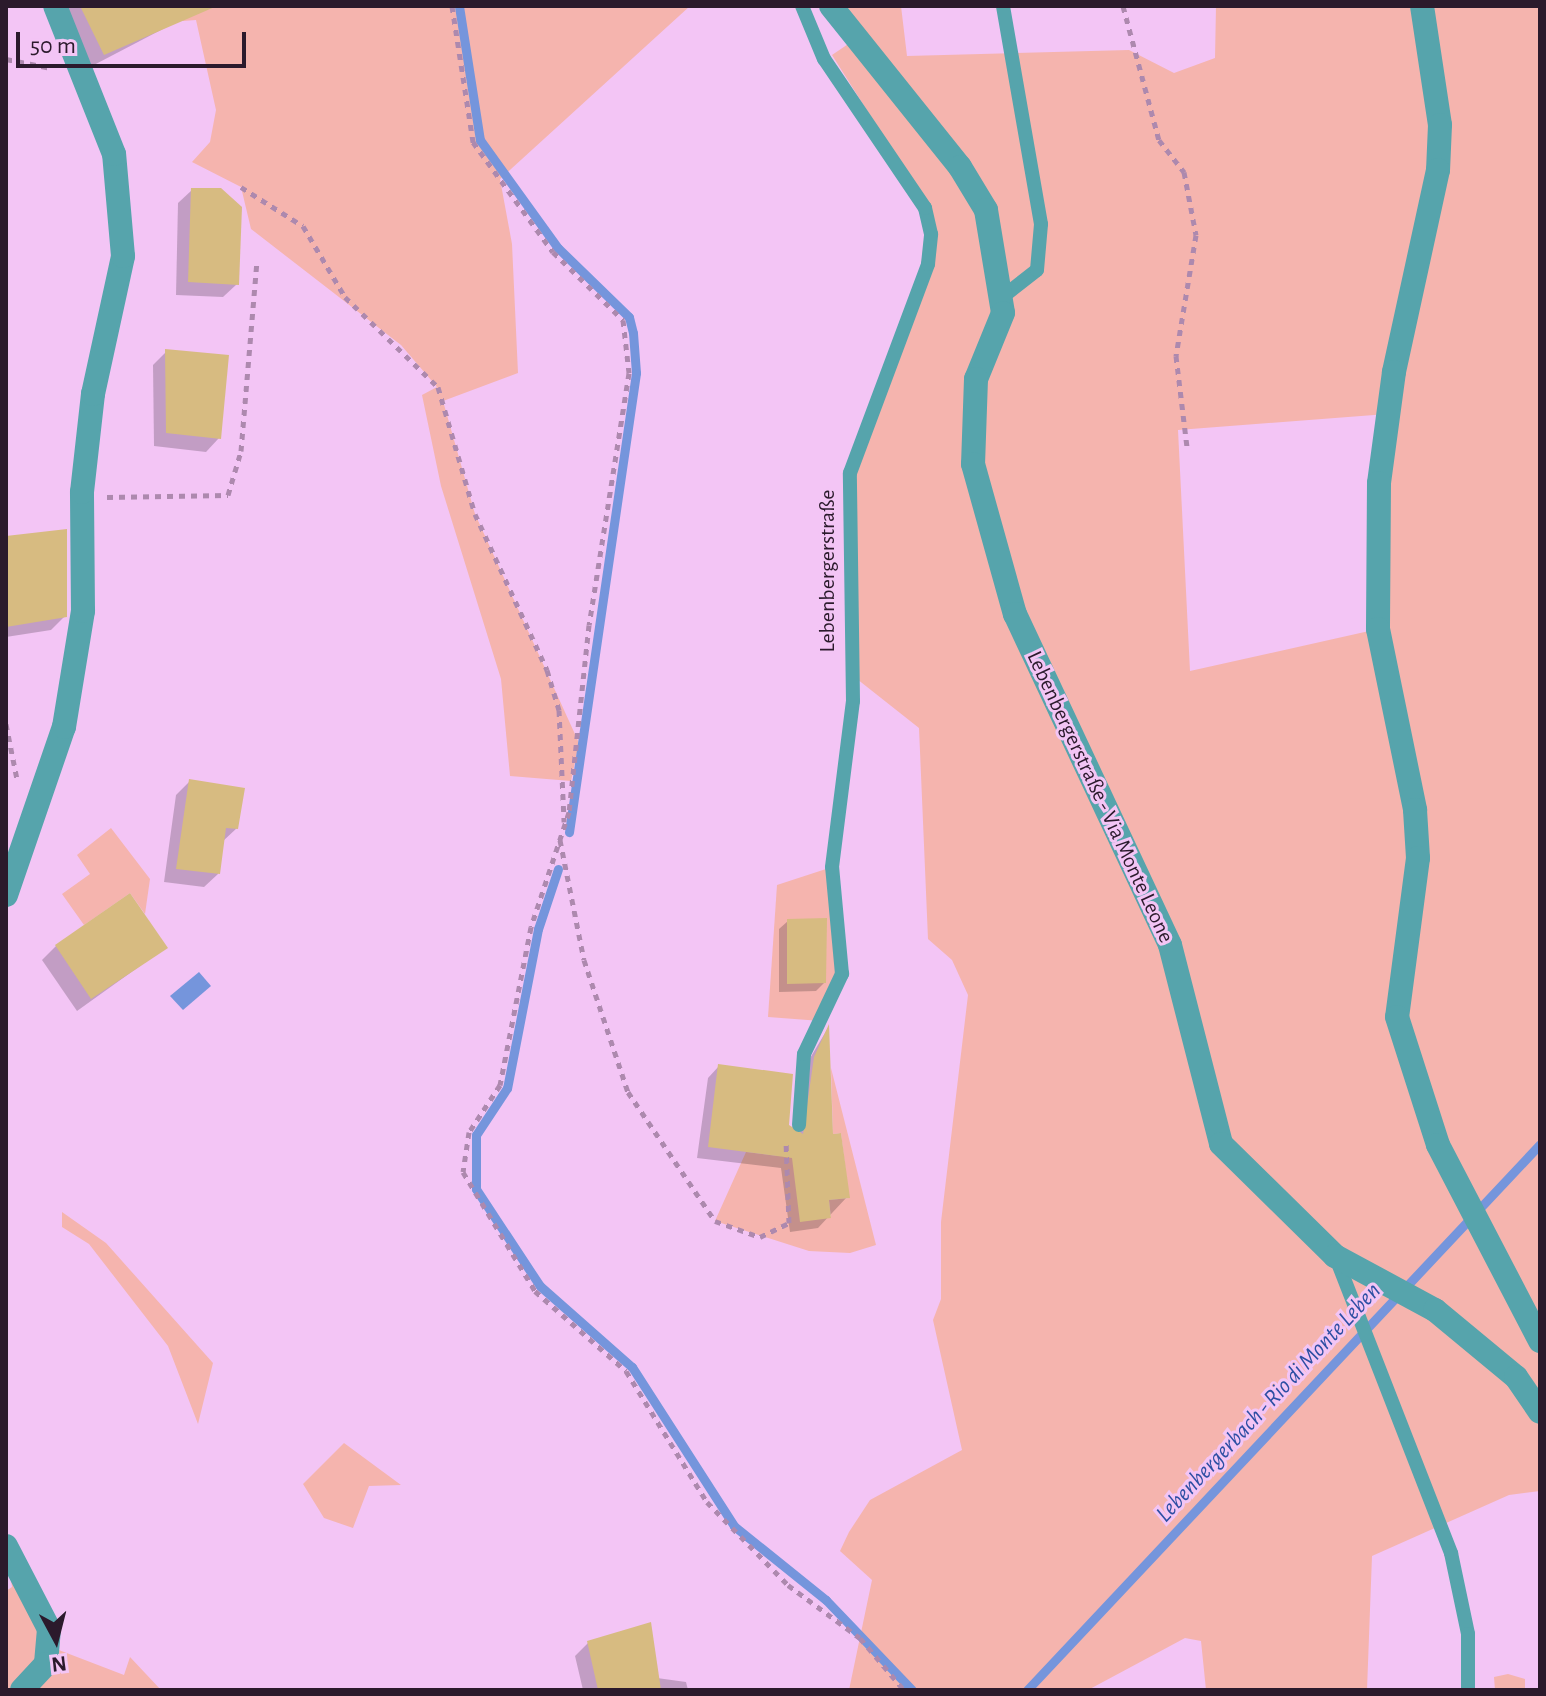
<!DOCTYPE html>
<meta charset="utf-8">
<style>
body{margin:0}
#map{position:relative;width:1546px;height:1696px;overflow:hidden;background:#f3c5f5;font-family:"Alegreya Sans",sans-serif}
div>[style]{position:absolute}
.green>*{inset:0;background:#f5b4ae}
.water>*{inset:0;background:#7595dc}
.shadow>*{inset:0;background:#0003}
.stream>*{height:9px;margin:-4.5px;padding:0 4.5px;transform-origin:4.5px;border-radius:4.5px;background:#7595dc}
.building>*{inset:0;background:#d7bb81}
.path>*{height:5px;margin-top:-2.5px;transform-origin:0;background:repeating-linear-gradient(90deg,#ad89ae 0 6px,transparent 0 12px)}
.lane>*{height:14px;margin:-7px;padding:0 7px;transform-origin:7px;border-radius:7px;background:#56a4ac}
.street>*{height:24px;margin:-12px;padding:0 12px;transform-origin:12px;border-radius:12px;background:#56a4ac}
span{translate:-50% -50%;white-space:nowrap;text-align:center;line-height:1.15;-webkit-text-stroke:6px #f3c5f5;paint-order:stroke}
.street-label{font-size:22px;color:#2b1a2c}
.water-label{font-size:24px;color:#2d4fa3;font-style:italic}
.frame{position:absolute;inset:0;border:8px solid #2b1a2c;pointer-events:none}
.north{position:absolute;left:16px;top:1600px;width:80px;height:80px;-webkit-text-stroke:6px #f3c5f5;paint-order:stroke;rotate:173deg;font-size:22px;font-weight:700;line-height:32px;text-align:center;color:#2b1a2c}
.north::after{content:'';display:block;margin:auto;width:28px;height:36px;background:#2b1a2c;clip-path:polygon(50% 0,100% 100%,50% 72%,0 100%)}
.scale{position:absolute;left:16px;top:32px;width:230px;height:36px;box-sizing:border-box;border:4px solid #2b1a2c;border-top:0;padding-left:10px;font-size:24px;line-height:28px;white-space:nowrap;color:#2b1a2c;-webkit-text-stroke:6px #f3c5f5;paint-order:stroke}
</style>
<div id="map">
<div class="green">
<i style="clip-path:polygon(178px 6px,690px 6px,500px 179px,512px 244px,518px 373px,443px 401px,475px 514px,579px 743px,571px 781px,510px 776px,501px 679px,441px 486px,422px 395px,437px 387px,401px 345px,251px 229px,241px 187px,192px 162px,210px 142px,216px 110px,196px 20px,183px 21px)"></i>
<i style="clip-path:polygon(evenodd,838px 6px,901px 6px,907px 56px,1129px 50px,1174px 73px,1215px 58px,1216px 6px,1540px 6px,1540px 1491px,1509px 1495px,1372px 1556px,1367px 1690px,1206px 1690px,1201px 1641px,1185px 1638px,1088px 1690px,849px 1690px,872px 1580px,840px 1551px,849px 1532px,870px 1500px,962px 1450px,933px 1320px,941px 1299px,941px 1222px,968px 995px,952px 960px,928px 939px,919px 728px,857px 679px,851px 487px,916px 308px,928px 207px,832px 55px,860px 36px,838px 6px,1387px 414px,1378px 629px,1190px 671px,1178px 430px,1387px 414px)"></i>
<i style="clip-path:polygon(111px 828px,150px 879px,145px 914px,130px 893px,84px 925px,62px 894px,90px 874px,77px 855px)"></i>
<i style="clip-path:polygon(826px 869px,836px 978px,821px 1021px,768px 1017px,777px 885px)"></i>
<i style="clip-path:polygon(831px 1068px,876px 1245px,850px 1253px,809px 1251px,715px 1221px,746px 1152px,778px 1156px,785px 1145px,831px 1218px,829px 1200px,849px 1198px,841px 1133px,833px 1134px)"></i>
<i style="clip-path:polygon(62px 1212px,106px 1243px,213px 1363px,198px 1424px,168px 1346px,89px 1244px,62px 1227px)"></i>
<i style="clip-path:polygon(344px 1443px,401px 1485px,369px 1486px,353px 1528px,324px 1518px,303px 1484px)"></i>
<i style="clip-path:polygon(6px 1546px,51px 1647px,124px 1675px,130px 1657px,161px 1690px,6px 1690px,6px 1591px,12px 1587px)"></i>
<i style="clip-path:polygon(1508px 1674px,1525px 1679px,1525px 1690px,1495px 1690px,1494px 1677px)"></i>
</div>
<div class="water">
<i style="clip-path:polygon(199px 972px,211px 986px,183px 1010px,170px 996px)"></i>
</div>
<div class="shadow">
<i style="clip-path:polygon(59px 6px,175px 6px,180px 20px,92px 66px)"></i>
<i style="clip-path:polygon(192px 190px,237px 284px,223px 297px,176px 295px,178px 203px)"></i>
<i style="clip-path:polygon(166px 352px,219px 438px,206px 452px,154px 446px,153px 365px)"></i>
<i style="clip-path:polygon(6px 538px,65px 616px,51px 630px,6px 637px)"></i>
<i style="clip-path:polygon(190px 781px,237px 828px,222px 842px,218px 874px,204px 887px,164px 882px,176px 795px)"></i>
<i style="clip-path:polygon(788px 921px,824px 983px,816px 991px,779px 992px,779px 929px)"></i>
<i style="clip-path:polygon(56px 946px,165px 948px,77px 1011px,42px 960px)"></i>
<i style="clip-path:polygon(828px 1028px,832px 1136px,847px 1197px,818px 1228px,790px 1232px,781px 1168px,697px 1158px,708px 1078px,719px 1066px,795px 1131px,803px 1070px)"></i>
<i style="clip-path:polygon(588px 1643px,657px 1678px,686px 1682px,688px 1690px,583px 1690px,575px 1656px)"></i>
</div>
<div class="stream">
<i style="left:459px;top:6px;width:136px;rotate:81.1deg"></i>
<i style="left:480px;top:140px;width:133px;rotate:54.2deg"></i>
<i style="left:558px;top:248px;width:99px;rotate:44.2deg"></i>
<i style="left:629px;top:317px;width:16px;rotate:76deg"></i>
<i style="left:633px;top:333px;width:40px;rotate:85.7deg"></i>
<i style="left:636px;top:373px;width:464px;rotate:98.3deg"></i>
<i style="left:558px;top:869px;width:63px;rotate:108.4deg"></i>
<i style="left:538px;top:929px;width:162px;rotate:101deg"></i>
<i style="left:507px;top:1088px;width:56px;rotate:123.4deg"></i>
<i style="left:476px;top:1135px;width:54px;rotate:90deg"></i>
<i style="left:476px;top:1189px;width:116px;rotate:56.6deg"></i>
<i style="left:540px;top:1286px;width:123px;rotate:41.4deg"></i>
<i style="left:632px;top:1367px;width:189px;rotate:57.3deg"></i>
<i style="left:734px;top:1526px;width:118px;rotate:38.8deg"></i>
<i style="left:826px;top:1600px;width:124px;rotate:46.3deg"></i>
<i style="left:1027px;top:1690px;width:749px;rotate:-46.78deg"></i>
</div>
<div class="building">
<i style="clip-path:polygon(80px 6px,217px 6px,104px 55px)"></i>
<i style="clip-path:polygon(191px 188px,221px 188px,242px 207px,239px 285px,188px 282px)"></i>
<i style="clip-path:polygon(165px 349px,229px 355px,221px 439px,166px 433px)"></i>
<i style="clip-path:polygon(67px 529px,67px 617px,6px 627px,6px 536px)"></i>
<i style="clip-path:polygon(189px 779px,245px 788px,238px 829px,226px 828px,220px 874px,176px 869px)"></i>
<i style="clip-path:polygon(130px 893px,168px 948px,91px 999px,55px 945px)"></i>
<i style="clip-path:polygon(827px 918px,826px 983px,787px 984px,787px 919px)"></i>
<i style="clip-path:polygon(829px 1024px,833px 1134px,841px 1133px,850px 1198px,829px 1200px,831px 1218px,800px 1222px,792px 1158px,708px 1147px,718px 1064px,793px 1074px,789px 1125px,803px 1134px,814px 1057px)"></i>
<i style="clip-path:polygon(651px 1622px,661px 1690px,598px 1690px,587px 1641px)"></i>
</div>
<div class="path">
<i style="left:452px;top:6px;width:138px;rotate:81.2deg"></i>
<i style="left:473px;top:142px;width:136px;rotate:54deg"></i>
<i style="left:553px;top:252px;width:98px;rotate:44.2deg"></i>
<i style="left:623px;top:320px;width:53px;rotate:83.5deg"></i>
<i style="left:629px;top:373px;width:255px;rotate:99deg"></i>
<i style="left:589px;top:625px;width:188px;rotate:96.1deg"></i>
<i style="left:569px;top:812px;width:121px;rotate:108.3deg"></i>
<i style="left:531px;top:927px;width:161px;rotate:101.1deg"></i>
<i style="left:500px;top:1085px;width:56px;rotate:123.4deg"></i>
<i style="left:469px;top:1132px;width:40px;rotate:98.5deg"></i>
<i style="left:463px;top:1172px;width:139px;rotate:58.8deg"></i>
<i style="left:535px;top:1291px;width:121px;rotate:41.3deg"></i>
<i style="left:626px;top:1371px;width:154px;rotate:58.3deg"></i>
<i style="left:707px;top:1502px;width:116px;rotate:45.7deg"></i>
<i style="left:788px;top:1585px;width:89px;rotate:36.4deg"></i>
<i style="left:860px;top:1638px;width:68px;rotate:49.8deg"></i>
<i style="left:1123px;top:6px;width:139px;rotate:75deg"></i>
<i style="left:1159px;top:140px;width:41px;rotate:52deg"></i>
<i style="left:1184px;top:172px;width:64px;rotate:79.2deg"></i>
<i style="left:1196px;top:235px;width:123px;rotate:99.4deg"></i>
<i style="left:1176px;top:356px;width:92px;rotate:83.1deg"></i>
<i style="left:6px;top:59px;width:46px;rotate:11.3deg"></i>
<i style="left:241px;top:187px;width:73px;rotate:32.2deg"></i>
<i style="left:303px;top:226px;width:82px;rotate:59.4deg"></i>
<i style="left:345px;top:297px;width:129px;rotate:44.1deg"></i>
<i style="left:438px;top:387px;width:132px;rotate:73.8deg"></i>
<i style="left:475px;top:514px;width:172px;rotate:65.2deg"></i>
<i style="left:547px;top:670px;width:42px;rotate:73.3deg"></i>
<i style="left:559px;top:710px;width:112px;rotate:87.4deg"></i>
<i style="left:107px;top:497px;width:121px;rotate:-0.9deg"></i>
<i style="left:228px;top:495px;width:46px;rotate:-73.5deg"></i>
<i style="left:241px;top:451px;width:192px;rotate:-85.2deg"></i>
<i style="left:6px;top:724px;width:56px;rotate:78.7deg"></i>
<i style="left:560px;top:840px;width:122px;rotate:78.7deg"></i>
<i style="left:584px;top:960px;width:139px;rotate:71.6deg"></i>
<i style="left:628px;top:1092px;width:156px;rotate:56deg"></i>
<i style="left:715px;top:1221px;width:48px;rotate:19.6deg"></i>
<i style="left:760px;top:1237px;width:32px;rotate:-26deg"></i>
<i style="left:789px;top:1223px;width:83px;rotate:-92.1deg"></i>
</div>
<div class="lane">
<i style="left:1000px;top:299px;width:47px;rotate:-38.1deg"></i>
<i style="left:1037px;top:270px;width:46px;rotate:-85deg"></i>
<i style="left:1041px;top:224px;width:221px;rotate:-99.9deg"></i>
<i style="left:799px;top:1125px;width:71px;rotate:-86deg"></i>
<i style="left:804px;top:1054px;width:89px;rotate:-64.6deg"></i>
<i style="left:842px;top:974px;width:107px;rotate:-95.3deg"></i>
<i style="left:832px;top:867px;width:167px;rotate:-82.8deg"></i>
<i style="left:853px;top:701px;width:228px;rotate:-90.8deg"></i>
<i style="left:850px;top:473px;width:223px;rotate:-69.5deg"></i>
<i style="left:928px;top:264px;width:30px;rotate:-84deg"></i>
<i style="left:931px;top:234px;width:27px;rotate:-103deg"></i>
<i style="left:925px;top:208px;width:180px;rotate:-124.1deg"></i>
<i style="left:824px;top:59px;width:57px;rotate:-112.5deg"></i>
<i style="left:1336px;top:1258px;width:317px;rotate:68.7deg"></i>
<i style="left:1451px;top:1553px;width:83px;rotate:78.1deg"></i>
<i style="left:1468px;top:1634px;width:56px;rotate:90deg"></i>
</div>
<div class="street">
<i style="left:831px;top:6px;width:206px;rotate:51.3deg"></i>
<i style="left:960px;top:167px;width:50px;rotate:58.8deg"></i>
<i style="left:986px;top:210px;width:104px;rotate:80.6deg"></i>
<i style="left:1003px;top:313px;width:71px;rotate:112.2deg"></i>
<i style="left:976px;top:379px;width:85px;rotate:92deg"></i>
<i style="left:973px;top:464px;width:156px;rotate:74.4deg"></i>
<i style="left:1015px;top:614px;width:365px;rotate:64.9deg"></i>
<i style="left:1170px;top:945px;width:205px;rotate:75.6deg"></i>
<i style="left:1221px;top:1144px;width:160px;rotate:44.5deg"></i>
<i style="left:1335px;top:1256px;width:114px;rotate:28.4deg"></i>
<i style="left:1435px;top:1310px;width:105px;rotate:39.6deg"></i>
<i style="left:1516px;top:1377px;width:42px;rotate:55.6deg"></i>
<i style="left:1422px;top:6px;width:120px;rotate:81.4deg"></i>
<i style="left:1440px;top:125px;width:45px;rotate:92.5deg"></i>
<i style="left:1438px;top:170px;width:207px;rotate:102.3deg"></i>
<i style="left:1394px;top:372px;width:112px;rotate:97.7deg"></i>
<i style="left:1379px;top:483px;width:146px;rotate:90.4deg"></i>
<i style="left:1378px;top:629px;width:185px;rotate:78.4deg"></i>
<i style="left:1415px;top:810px;width:48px;rotate:86.4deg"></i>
<i style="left:1418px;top:858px;width:160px;rotate:97.5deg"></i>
<i style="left:1397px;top:1017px;width:134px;rotate:72.2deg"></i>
<i style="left:1438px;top:1145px;width:221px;rotate:62.5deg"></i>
<i style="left:6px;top:895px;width:178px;rotate:-71deg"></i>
<i style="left:64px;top:727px;width:118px;rotate:-80.7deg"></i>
<i style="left:83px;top:611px;width:119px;rotate:-90.5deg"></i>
<i style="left:82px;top:492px;width:99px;rotate:-83.6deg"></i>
<i style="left:93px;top:394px;width:141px;rotate:-77.7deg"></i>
<i style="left:123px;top:256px;width:102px;rotate:-95deg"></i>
<i style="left:114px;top:154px;width:159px;rotate:-111.7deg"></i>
<i style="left:6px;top:1546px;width:93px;rotate:62.6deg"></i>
<i style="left:49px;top:1629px;width:35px;rotate:95deg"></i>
<i style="left:46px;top:1664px;width:35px;rotate:133deg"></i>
</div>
<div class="street-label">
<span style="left:828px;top:571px;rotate:-90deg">Lebenbergerstraße</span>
<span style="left:1100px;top:797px;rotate:65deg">Lebenbergerstraße - Via Monte Leone</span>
</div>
<div class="water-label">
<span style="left:1269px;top:1403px;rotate:-47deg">Lebenbergerbach - Rio di Monte Leben</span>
</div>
<div class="frame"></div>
<div class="north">N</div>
<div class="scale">50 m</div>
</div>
